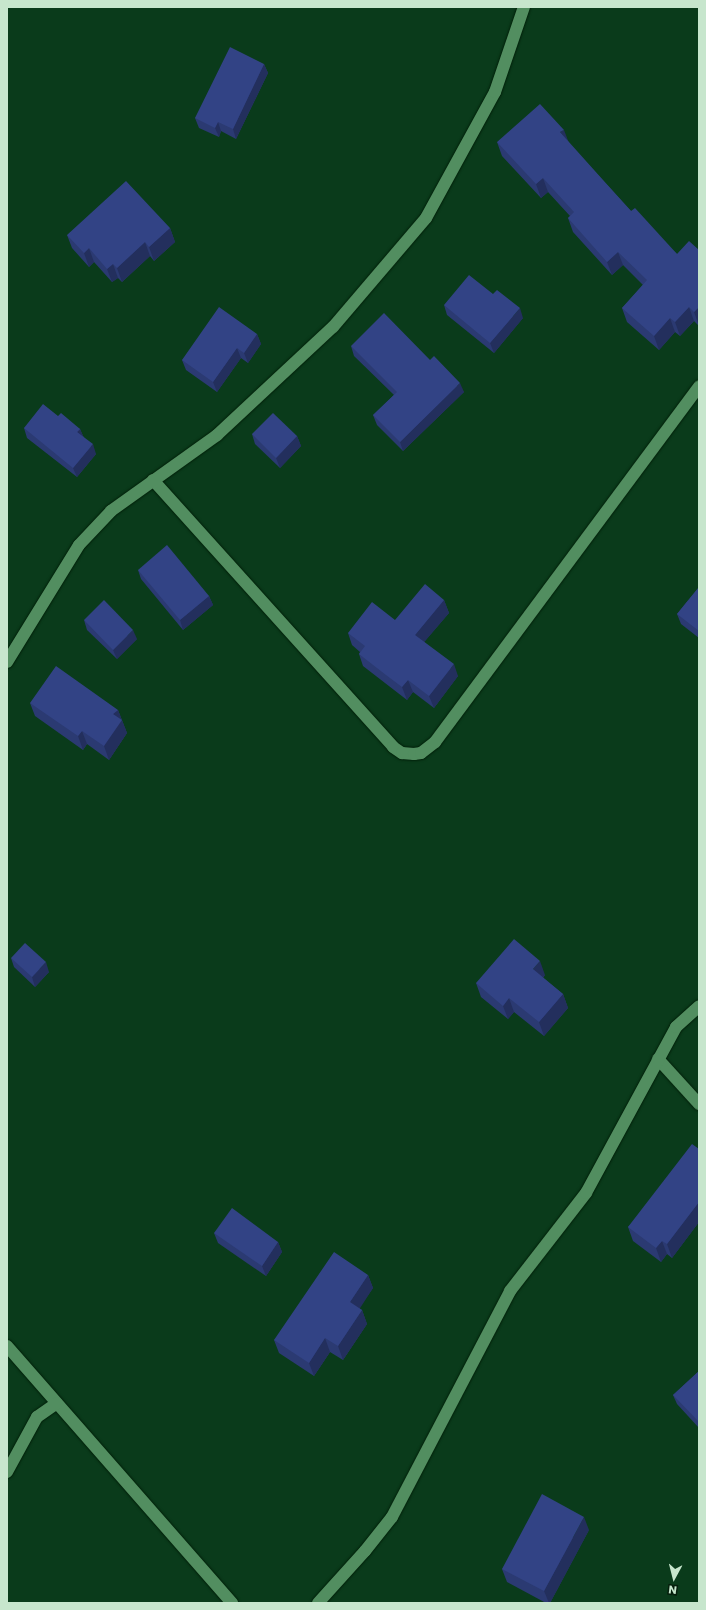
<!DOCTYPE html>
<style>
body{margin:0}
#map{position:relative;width:706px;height:1610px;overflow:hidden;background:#0a3b1b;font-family:Poppins,sans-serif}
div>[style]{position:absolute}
.roads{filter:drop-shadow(0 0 1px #001f09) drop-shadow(0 0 1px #001f09)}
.minor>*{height:12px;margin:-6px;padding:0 6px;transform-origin:6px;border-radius:6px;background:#528e60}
.wall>*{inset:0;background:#2b3a72}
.shaded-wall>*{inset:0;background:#232f5d}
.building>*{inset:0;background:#324385}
span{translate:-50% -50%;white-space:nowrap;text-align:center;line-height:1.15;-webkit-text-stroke:3px #051e0c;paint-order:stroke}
.frame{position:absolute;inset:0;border:8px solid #c7e6cd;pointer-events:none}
.north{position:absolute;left:654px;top:1558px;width:40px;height:40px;-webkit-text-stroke:3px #051e0c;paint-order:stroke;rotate:187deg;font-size:11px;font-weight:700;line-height:16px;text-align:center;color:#c7e6cd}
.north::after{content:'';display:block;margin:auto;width:14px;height:18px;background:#c7e6cd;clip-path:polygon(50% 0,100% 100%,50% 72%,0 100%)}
</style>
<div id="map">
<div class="roads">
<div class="minor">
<i style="left:153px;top:480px;width:359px;rotate:48deg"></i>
<i style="left:393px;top:747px;width:11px;rotate:34deg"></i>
<i style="left:402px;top:753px;width:12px;rotate:5deg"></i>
<i style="left:414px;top:754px;width:7px;rotate:-8deg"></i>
<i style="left:421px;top:753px;width:18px;rotate:-38deg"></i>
<i style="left:435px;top:742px;width:443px;rotate:-53.4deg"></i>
<i style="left:7px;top:662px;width:137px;rotate:-58.4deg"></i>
<i style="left:79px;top:545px;width:47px;rotate:-46.7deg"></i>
<i style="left:111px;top:511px;width:130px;rotate:-35.6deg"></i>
<i style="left:217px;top:435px;width:158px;rotate:-43deg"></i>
<i style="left:333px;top:327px;width:143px;rotate:-49.5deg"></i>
<i style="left:426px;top:218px;width:144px;rotate:-61.3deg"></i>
<i style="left:495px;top:92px;width:90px;rotate:-71.2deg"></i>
<i style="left:658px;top:1059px;width:61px;rotate:47.7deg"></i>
<i style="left:7px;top:1346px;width:342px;rotate:48.8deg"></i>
<i style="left:7px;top:1472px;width:63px;rotate:-61.4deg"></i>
<i style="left:37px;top:1417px;width:24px;rotate:-35deg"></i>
<i style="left:318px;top:1603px;width:70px;rotate:-47.9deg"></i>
<i style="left:365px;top:1551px;width:43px;rotate:-51.5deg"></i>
<i style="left:392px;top:1517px;width:255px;rotate:-62.4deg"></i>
<i style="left:510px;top:1291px;width:124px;rotate:-52.2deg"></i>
<i style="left:586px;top:1193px;width:189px;rotate:-61.5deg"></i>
<i style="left:676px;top:1027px;width:31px;rotate:-42deg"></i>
</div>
</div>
<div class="wall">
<i style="clip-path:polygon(264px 64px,268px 73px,236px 139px,221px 131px,219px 137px,199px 128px,195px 118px)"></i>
<i style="clip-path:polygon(567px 141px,631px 211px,677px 254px,699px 250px,699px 326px,694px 321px,680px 336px,675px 332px,659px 350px,627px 322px,622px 308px,643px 285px,623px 265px,612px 275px,573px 232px,568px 218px,570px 216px,548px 192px,541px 198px,502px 156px,497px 142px)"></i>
<i style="clip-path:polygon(170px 228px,175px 242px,154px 261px,150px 256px,122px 282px,118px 278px,112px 282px,94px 262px,89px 267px,72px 248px,67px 235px)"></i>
<i style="clip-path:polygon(444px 305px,523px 318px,494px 353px,447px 315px)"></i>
<i style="clip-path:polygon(257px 334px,261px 344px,248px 363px,241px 358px,217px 392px,186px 370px,182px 360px)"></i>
<i style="clip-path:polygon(351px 346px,430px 360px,464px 392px,403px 451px,377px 425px,373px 415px,394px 395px,354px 356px)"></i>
<i style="clip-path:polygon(58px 416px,80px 429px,83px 436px,96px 454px,77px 477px,27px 438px,24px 428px)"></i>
<i style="clip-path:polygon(252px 434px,297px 436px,301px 446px,280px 468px,255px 444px)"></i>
<i style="clip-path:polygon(138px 570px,209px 596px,213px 605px,183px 630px,141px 579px)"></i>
<i style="clip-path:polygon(699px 587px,699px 638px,681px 624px,677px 614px)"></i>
<i style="clip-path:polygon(444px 600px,449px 613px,424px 642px,458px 676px,434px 708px,413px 692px,407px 700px,363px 666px,359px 654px,360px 652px,352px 645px,348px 633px,395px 620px)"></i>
<i style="clip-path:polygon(84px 620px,137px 639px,117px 659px,87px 630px)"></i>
<i style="clip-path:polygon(30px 703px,118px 710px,127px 733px,109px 760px,87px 744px,83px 750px,35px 716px)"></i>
<i style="clip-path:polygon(11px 958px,49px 972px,35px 987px,14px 967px)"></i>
<i style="clip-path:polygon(545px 975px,543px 978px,563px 994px,568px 1008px,544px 1036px,514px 1012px,508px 1019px,481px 997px,476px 983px)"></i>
<i style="clip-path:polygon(699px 1149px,699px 1222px,672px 1258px,667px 1254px,661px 1262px,633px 1241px,628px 1227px)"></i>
<i style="clip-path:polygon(214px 1233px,278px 1242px,282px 1252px,266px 1276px,218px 1243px)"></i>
<i style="clip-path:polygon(368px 1275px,373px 1288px,359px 1308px,362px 1310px,367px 1324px,343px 1360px,330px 1352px,314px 1376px,279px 1353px,274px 1340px)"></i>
<i style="clip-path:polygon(699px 1371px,699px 1428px,677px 1404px,673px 1395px)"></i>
<i style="clip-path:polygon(589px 1530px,550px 1603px,546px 1603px,507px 1582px,502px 1569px)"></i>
</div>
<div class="shaded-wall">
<i style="clip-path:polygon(264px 64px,268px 73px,236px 139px,233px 129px)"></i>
<i style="clip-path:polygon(218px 122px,221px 131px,219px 137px,215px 128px)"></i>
<i style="clip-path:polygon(564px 130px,569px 143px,560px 132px)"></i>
<i style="clip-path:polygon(543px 178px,548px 192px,541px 198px,536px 184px)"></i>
<i style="clip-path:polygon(170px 228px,175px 242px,154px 261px,149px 247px)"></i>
<i style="clip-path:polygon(145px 242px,150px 256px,122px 282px,117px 268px)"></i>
<i style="clip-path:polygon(89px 248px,94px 262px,89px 267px,84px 253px)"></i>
<i style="clip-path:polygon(618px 252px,623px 265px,612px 275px,607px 262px)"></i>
<i style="clip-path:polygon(113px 264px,118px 278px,112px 282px,107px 269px)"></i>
<i style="clip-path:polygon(689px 307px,694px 321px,680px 336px,675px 322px)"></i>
<i style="clip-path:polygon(699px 307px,699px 326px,694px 312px)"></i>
<i style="clip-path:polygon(520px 308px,523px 318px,494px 353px,490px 343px)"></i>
<i style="clip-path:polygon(670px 318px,675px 332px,659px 350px,654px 336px)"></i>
<i style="clip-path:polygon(257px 334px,261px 344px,248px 363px,244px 353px)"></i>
<i style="clip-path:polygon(237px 348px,241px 358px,217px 392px,213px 382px)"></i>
<i style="clip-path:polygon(460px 383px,464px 392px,403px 451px,400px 442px)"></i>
<i style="clip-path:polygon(80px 429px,84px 438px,77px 432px)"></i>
<i style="clip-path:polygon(297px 436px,301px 446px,280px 468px,276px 458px)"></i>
<i style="clip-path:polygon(93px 444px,96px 454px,77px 477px,73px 468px)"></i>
<i style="clip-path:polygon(209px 596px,213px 605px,183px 630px,180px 620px)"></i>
<i style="clip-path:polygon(444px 600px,449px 613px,420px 647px,415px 635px)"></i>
<i style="clip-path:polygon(133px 630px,137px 639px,117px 659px,113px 650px)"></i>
<i style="clip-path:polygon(454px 664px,458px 676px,434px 708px,429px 696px)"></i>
<i style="clip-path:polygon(408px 680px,413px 692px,407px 700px,402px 687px)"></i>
<i style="clip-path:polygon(118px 710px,127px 733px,109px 760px,104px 746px,113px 714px)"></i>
<i style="clip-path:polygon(82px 731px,87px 744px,83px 750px,78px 736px)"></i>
<i style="clip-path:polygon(540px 961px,545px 975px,538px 983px,533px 969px)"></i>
<i style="clip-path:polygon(46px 962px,49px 972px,35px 987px,32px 977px)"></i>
<i style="clip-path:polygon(563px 994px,568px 1008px,544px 1036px,539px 1022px)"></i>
<i style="clip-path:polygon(509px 998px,514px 1012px,508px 1019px,503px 1006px)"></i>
<i style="clip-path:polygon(699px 1202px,699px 1222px,672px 1258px,667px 1244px)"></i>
<i style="clip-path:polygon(662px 1241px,667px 1254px,661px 1262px,656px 1248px)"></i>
<i style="clip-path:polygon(278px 1242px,282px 1252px,266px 1276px,262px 1266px)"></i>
<i style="clip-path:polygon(368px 1275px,373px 1288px,355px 1316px,350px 1302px)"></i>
<i style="clip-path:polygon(362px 1310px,367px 1324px,343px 1360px,338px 1346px)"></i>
<i style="clip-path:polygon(325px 1338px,330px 1352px,314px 1376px,309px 1363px)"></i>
<i style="clip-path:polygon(584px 1517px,589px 1530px,550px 1603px,549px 1603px,544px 1591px)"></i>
</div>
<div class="building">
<i style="clip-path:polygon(230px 47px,264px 64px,233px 129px,218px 122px,215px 128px,195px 118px)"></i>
<i style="clip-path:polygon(540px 104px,564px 130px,560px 132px,603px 180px,631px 211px,635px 208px,677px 254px,689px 241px,699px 250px,699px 307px,694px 312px,689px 307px,675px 322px,670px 318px,654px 336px,622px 308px,647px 280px,618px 252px,607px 262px,568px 218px,574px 212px,543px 178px,536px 184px,497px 142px)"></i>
<i style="clip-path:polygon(126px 181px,170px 228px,149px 247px,145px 242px,117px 268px,113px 264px,107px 269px,89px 248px,84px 253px,67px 235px)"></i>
<i style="clip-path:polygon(469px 275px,493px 294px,497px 290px,520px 308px,490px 343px,444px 305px)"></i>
<i style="clip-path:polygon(219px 307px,257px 334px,244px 353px,237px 348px,213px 382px,182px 360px)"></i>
<i style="clip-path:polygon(384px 313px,430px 360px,434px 356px,460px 383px,400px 442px,373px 415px,397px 392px,351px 346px)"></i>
<i style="clip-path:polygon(43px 404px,58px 416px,61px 413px,80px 429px,77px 432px,93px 444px,73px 468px,24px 428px)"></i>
<i style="clip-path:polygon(273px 413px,297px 436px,276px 458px,252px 434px)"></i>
<i style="clip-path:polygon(167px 545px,209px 596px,180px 620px,138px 570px)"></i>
<i style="clip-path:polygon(425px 584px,444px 600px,415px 635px,454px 664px,429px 696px,408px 680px,402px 687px,386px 675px,359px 654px,365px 646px,348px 633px,372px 602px,395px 620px)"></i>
<i style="clip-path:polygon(699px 587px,699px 631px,677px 614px)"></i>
<i style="clip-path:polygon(104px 600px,133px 630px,113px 650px,84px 620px)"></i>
<i style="clip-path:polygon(56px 666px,118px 710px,113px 714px,122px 720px,104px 746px,82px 731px,78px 736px,30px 703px)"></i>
<i style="clip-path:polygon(514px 939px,540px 961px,533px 969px,563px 994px,539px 1022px,509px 998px,503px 1006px,476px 983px)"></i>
<i style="clip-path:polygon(25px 943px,46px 962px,32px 977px,11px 958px)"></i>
<i style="clip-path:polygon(692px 1144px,699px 1149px,699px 1202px,667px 1244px,662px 1241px,656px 1248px,628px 1227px)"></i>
<i style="clip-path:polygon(232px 1208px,278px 1242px,262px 1266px,214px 1233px)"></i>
<i style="clip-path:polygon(334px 1252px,368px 1275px,350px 1302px,362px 1310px,338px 1346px,325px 1338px,309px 1363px,274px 1340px)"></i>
<i style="clip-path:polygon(699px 1371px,699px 1422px,673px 1395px)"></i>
<i style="clip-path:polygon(542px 1494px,584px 1517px,544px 1591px,502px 1569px)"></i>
</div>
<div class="frame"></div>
<div class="north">N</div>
</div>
